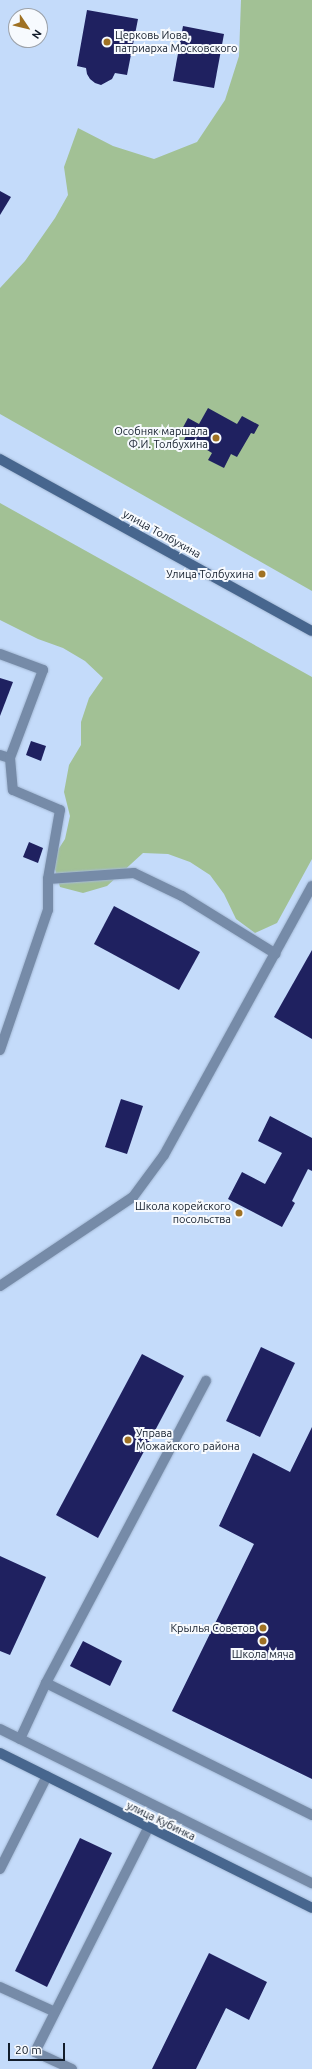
<!DOCTYPE html>
<meta charset="utf-8">
<style>
body{margin:0}
#map{position:relative;width:312px;height:2069px;overflow:hidden;background:#c4dbfa;font-family:Ubuntu,sans-serif}
div>[style]{position:absolute}
.green>*{inset:0;background:#a2c195}
.building>*{inset:0;background:#1f2160}
.roads{filter:drop-shadow(0 0 1px #a4b9d5) drop-shadow(0 0 1px #a4b9d5)}
.service>*{height:10px;margin:-5px;padding:0 5px;transform-origin:5px;border-radius:5px;background:#768ba8}
.tertiary>*{height:10px;margin:-5px;padding:0 5px;transform-origin:5px;border-radius:5px;background:#768ba8}
.secondary>*{height:10px;margin:-5px;padding:0 5px;transform-origin:5px;border-radius:5px;background:#47668e}
.dots>*{width:11px;height:11px;translate:-50% -50%;box-sizing:border-box;border:2px solid #f7fafe;border-radius:50%}
span{translate:-50% -50%;white-space:nowrap;text-align:center;line-height:1.15;-webkit-text-stroke:4px #f7fafe;paint-order:stroke}
.poi-label{font-size:11px;color:#131d2b}
.left{translate:0 -50%;text-align:left}
.right{translate:-100% -50%;text-align:right}
.street-label{font-size:11px;color:#131d2b}
.north{position:absolute;left:8px;top:8px;width:40px;height:40px;box-sizing:border-box;background:#f7fafe;border:1px solid #9ca2aa;border-radius:50%;rotate:125deg;font-size:11px;font-weight:700;line-height:16px;text-align:center;color:#131d2b}
.north::after{content:'';display:block;margin:auto;width:14px;height:18px;background:#9f7123;clip-path:polygon(50% 0,100% 100%,50% 72%,0 100%)}
.scale{position:absolute;left:8px;top:2043px;width:57px;height:18px;box-sizing:border-box;border:2px solid #131d2b;border-top:0;padding-left:5px;font-size:12px;line-height:14px;white-space:nowrap;color:#131d2b;-webkit-text-stroke:3px #f7fafe;paint-order:stroke}
</style>
<div id="map">
<div class="green">
<i style="clip-path:polygon(241px 0,312px 0,312px 591px,0 414px,0 288px,25px 261px,55px 218px,68px 195px,64px 167px,78px 128px,113px 146px,154px 159px,197px 142px,225px 100px,239px 56px)"></i>
<i style="clip-path:polygon(0 503px,312px 677px,312px 859px,277px 923px,255px 933px,236px 919px,224px 894px,210px 875px,190px 862px,168px 854px,143px 853px,107px 886px,83px 893px,60px 887px,52px 859px,65px 839px,70px 816px,64px 792px,69px 765px,81px 745px,81px 722px,89px 698px,103px 678px,85px 661px,63px 648px,38px 639px,0 620px)"></i>
</div>
<div class="building">
<i style="clip-path:polygon(87px 10px,138px 19px,127px 75px,115px 73px,112px 79px,101px 85px,95px 83px,90px 79px,87px 74px,86px 68px,77px 66px)"></i>
<i style="clip-path:polygon(183px 26px,224px 34px,214px 88px,173px 81px)"></i>
<i style="clip-path:polygon(0 191px,11px 197px,0 215px)"></i>
<i style="clip-path:polygon(208px 408px,237px 424px,242px 416px,259px 425px,254px 434px,251px 433px,237px 457px,231px 454px,224px 468px,208px 460px,212px 453px,199px 445px,197px 450px,183px 442px,187px 434px,181px 431px,188px 418px,199px 424px)"></i>
<i style="clip-path:polygon(0 678px,13px 682px,0 716px)"></i>
<i style="clip-path:polygon(31px 741px,46px 746px,41px 761px,26px 755px)"></i>
<i style="clip-path:polygon(29px 842px,43px 848px,38px 863px,23px 857px)"></i>
<i style="clip-path:polygon(114px 906px,200px 952px,179px 990px,94px 944px)"></i>
<i style="clip-path:polygon(312px 950px,312px 1039px,274px 1017px)"></i>
<i style="clip-path:polygon(121px 1099px,143px 1106px,127px 1154px,105px 1147px)"></i>
<i style="clip-path:polygon(270px 1116px,312px 1138px,312px 1171px,308px 1169px,292px 1201px,295px 1203px,282px 1227px,228px 1199px,242px 1172px,265px 1184px,282px 1153px,258px 1141px)"></i>
<i style="clip-path:polygon(261px 1347px,295px 1363px,260px 1437px,226px 1421px)"></i>
<i style="clip-path:polygon(142px 1354px,184px 1376px,98px 1538px,56px 1515px)"></i>
<i style="clip-path:polygon(312px 1427px,312px 1779px,172px 1711px,254px 1544px,219px 1526px,253px 1453px,290px 1472px)"></i>
<i style="clip-path:polygon(0 1556px,46px 1577px,10px 1655px,0 1651px)"></i>
<i style="clip-path:polygon(83px 1641px,122px 1661px,110px 1686px,70px 1666px)"></i>
<i style="clip-path:polygon(80px 1838px,112px 1853px,47px 1987px,15px 1971px)"></i>
<i style="clip-path:polygon(209px 1953px,267px 1982px,249px 2020px,226px 2008px,196px 2069px,152px 2069px)"></i>
</div>
<div class="roads">
<div class="service">
<i style="left:0;top:654px;width:46px;rotate:20.4deg"></i>
<i style="left:43px;top:670px;width:94px;rotate:110.6deg"></i>
<i style="left:0;top:755px;width:10px;rotate:17deg"></i>
<i style="left:10px;top:758px;width:32px;rotate:85deg"></i>
<i style="left:13px;top:790px;width:51px;rotate:23.1deg"></i>
<i style="left:60px;top:810px;width:70px;rotate:99.9deg"></i>
<i style="left:0;top:1050px;width:148px;rotate:-71.1deg"></i>
<i style="left:48px;top:910px;width:31px;rotate:-90deg"></i>
<i style="left:48px;top:879px;width:86px;rotate:-4deg"></i>
<i style="left:134px;top:873px;width:53px;rotate:25.6deg"></i>
<i style="left:182px;top:896px;width:110px;rotate:31.7deg"></i>
<i style="left:0;top:1286px;width:160px;rotate:-33.8deg"></i>
<i style="left:133px;top:1197px;width:52px;rotate:-53.6deg"></i>
<i style="left:164px;top:1155px;width:307px;rotate:-61.2deg"></i>
<i style="left:46px;top:1683px;width:297px;rotate:26.4deg"></i>
<i style="left:20px;top:1739px;width:62px;rotate:-65.1deg"></i>
<i style="left:46px;top:1683px;width:342px;rotate:-62.1deg"></i>
<i style="left:0;top:1869px;width:104px;rotate:-63.2deg"></i>
<i style="left:0;top:1987px;width:60px;rotate:24.4deg"></i>
<i style="left:72px;top:2069px;width:41px;rotate:-155.3deg"></i>
<i style="left:35px;top:2052px;width:251px;rotate:-63.2deg"></i>
</div>
<div class="tertiary">
<i style="left:0;top:1729px;width:348px;rotate:26.3deg"></i>
</div>
<div class="secondary">
<i style="left:0;top:459px;width:356px;rotate:28.9deg"></i>
<i style="left:0;top:1753px;width:348px;rotate:26.4deg"></i>
</div>
</div>
<div class="dots">
<i style="left:107px;top:42px;background:#9f7123"></i>
<i style="left:216px;top:438px;background:#9f7123"></i>
<i style="left:262px;top:574px;background:#9f7123"></i>
<i style="left:239px;top:1213px;background:#9f7123"></i>
<i style="left:128px;top:1440px;background:#9f7123"></i>
<i style="left:263px;top:1628px;background:#9f7123"></i>
<i style="left:263px;top:1641px;background:#9f7123"></i>
</div>
<div class="poi-label">
<span class="left" style="left:115px;top:42px">Церковь Иова,<br>патриарха Московского</span>
<span class="right" style="left:208px;top:438px">Особняк маршала<br>Ф.И. Толбухина</span>
<span class="right" style="left:254px;top:574px">Улица Толбухина</span>
<span class="right" style="left:231px;top:1213px">Школа корейского<br>посольства</span>
<span class="left" style="left:136px;top:1440px">Управа<br>Можайского района</span>
<span class="right" style="left:255px;top:1628px">Крылья Советов</span>
<span style="left:263px;top:1654px">Школа мяча</span>
</div>
<div class="street-label">
<span style="left:162px;top:534px;rotate:29deg">улица Толбухина</span>
<span style="left:161px;top:1821px;rotate:26deg">улица Кубинка</span>
</div>
<div class="north">N</div>
<div class="scale">20 m</div>
</div>
